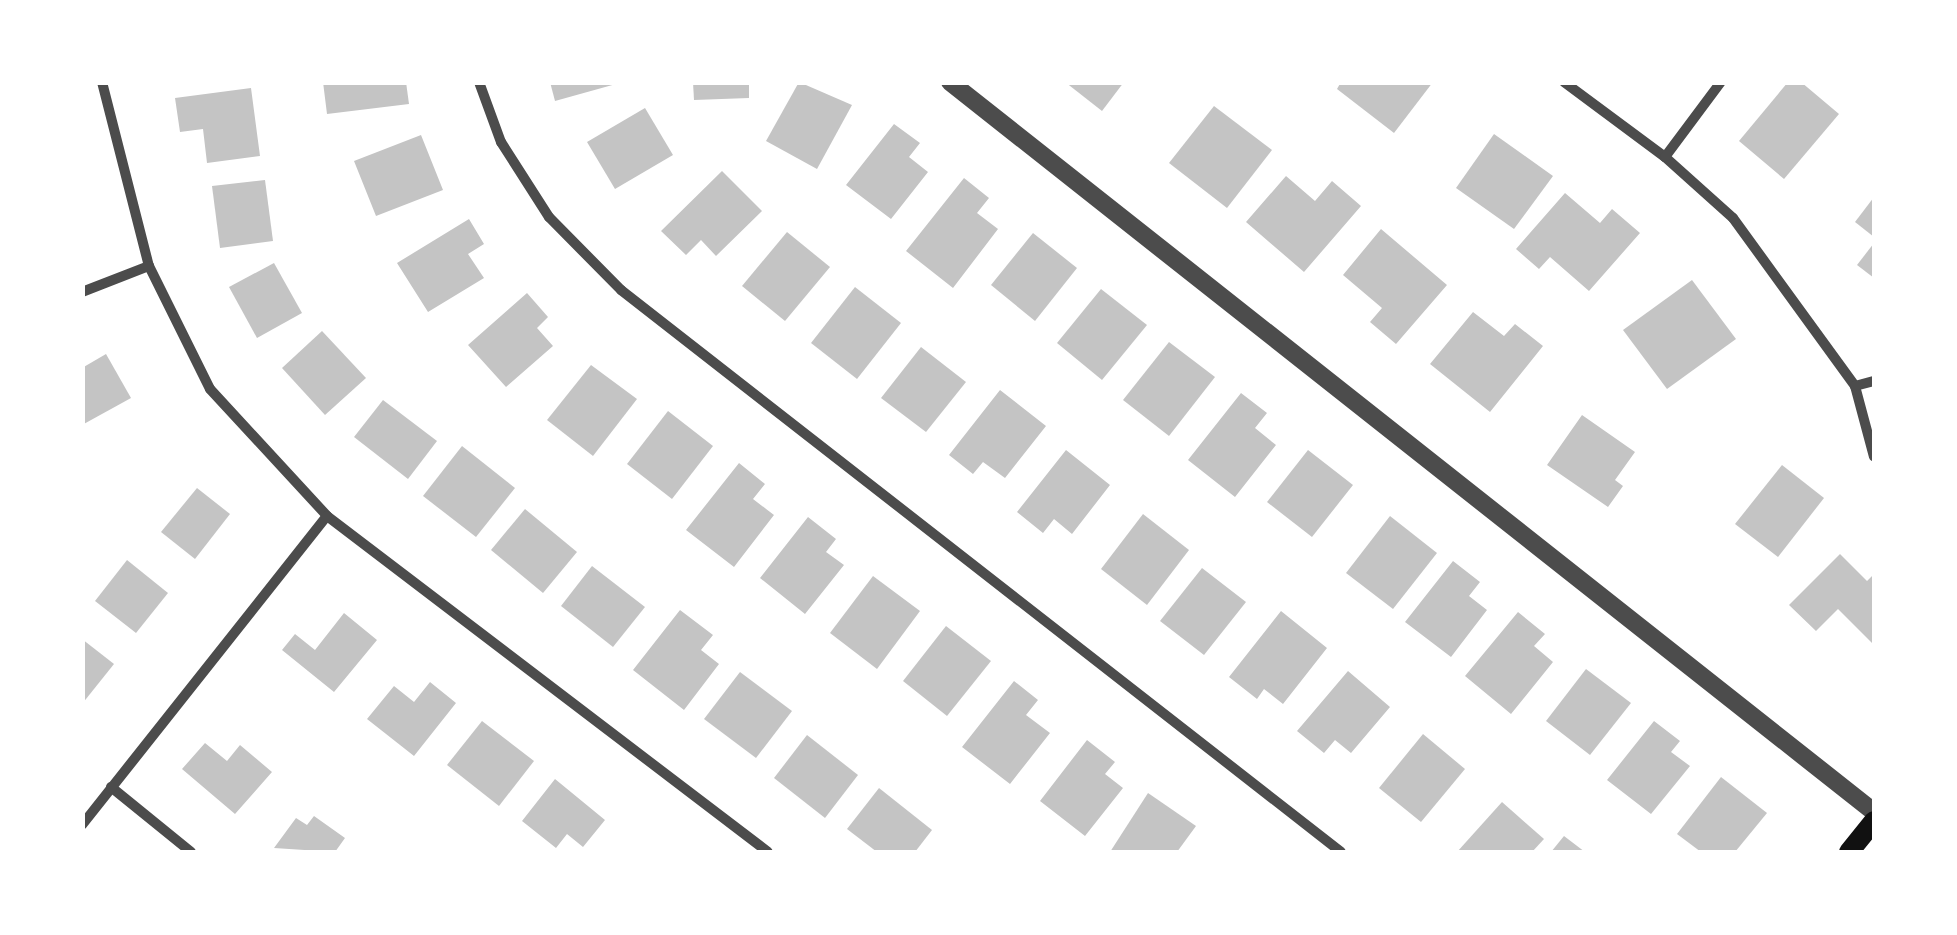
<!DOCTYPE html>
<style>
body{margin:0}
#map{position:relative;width:1957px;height:935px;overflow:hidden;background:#fff;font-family:Ubuntu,sans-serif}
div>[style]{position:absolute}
.building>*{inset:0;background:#c4c4c4}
.minor>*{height:10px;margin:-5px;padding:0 5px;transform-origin:5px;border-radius:5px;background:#4c4c4c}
.tertiary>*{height:18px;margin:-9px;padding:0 9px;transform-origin:9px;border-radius:9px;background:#4c4c4c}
.secondary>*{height:20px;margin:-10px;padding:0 10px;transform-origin:10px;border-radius:10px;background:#111}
span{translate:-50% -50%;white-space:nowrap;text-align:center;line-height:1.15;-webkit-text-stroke:8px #fff;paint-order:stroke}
.frame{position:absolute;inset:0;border:85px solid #fff;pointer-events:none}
</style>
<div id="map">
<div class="building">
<i style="clip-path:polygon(323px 82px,406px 82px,409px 104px,327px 114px)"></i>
<i style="clip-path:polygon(550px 82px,616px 82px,616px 84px,555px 101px)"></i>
<i style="clip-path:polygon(693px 82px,749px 82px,749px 98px,694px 100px)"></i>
<i style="clip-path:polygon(799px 82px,852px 105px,817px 169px,766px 141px)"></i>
<i style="clip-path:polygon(1065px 82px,1124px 82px,1102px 111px)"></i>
<i style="clip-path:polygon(1341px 82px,1433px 82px,1394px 133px,1337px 89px)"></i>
<i style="clip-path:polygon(1788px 82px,1801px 82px,1839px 114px,1784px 179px,1739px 141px)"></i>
<i style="clip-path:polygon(251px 88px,260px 156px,207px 163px,203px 129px,180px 132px,175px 98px)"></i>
<i style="clip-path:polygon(1214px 106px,1272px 150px,1227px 208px,1169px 163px)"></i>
<i style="clip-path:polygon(645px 108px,673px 155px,615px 189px,587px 142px)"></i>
<i style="clip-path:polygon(894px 124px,920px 143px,909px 157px,928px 172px,891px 219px,846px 185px)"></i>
<i style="clip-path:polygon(1494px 134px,1553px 176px,1514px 229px,1456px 188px)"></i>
<i style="clip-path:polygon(421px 135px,443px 190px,376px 216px,354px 161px)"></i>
<i style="clip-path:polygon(722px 171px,762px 211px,716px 256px,701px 240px,686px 255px,661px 231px)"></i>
<i style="clip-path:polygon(1286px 176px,1315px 201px,1332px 181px,1361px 206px,1304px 272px,1246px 222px)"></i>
<i style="clip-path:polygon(964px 178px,989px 198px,977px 213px,998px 229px,953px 288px,906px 251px)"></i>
<i style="clip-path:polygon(265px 180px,273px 241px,220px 248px,212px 186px)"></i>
<i style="clip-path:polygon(1565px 193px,1600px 223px,1612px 209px,1640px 233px,1589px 291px,1550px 257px,1539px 269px,1516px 249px)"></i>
<i style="clip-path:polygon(1874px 197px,1874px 237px,1855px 222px)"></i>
<i style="clip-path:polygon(469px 219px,484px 244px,468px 254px,484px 278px,428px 312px,397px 263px)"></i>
<i style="clip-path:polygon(1381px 229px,1447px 285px,1396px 344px,1370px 322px,1382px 308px,1343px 275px)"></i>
<i style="clip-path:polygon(787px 232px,830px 267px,785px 321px,742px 286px)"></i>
<i style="clip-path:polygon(1033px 233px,1077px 268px,1035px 321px,991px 285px)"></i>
<i style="clip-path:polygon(1874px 243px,1874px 278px,1857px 265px)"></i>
<i style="clip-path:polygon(274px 263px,302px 313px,257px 338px,229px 287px)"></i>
<i style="clip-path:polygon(1692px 280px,1736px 339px,1667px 389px,1623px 330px)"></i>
<i style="clip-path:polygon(855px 287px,901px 323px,857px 379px,811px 343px)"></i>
<i style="clip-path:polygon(1101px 289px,1147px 325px,1102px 380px,1057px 343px)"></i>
<i style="clip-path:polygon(527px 293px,548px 317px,537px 328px,553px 346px,506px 387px,468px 345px)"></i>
<i style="clip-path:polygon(1473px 312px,1504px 336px,1515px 324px,1543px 346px,1490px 412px,1430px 364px)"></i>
<i style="clip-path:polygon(322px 331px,366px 378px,325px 415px,282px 368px)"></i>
<i style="clip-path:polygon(1169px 342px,1215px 377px,1169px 436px,1123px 400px)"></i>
<i style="clip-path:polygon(921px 347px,966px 382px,926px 432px,881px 398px)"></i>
<i style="clip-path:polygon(106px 354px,131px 398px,82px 425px,82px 368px)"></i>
<i style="clip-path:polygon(591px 365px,637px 399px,593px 456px,547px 420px)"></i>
<i style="clip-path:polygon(1000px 390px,1046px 426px,1005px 478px,983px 462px,973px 474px,949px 455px)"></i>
<i style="clip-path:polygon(1241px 393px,1267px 413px,1255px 428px,1276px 445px,1235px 497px,1188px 460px)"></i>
<i style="clip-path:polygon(383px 400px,437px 441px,408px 479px,354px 437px)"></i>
<i style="clip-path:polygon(668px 411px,713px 446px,672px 499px,627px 464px)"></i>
<i style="clip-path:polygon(1582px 415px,1635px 452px,1615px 480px,1623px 486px,1608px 507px,1547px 465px)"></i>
<i style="clip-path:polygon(462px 446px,515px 488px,476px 537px,423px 496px)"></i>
<i style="clip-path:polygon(1066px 450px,1110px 485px,1072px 534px,1054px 519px,1043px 533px,1017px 512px)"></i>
<i style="clip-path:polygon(1308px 450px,1353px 485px,1312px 537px,1267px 502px)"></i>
<i style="clip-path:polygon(739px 463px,765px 484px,753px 499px,774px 515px,734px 567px,686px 530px)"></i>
<i style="clip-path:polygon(1782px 465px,1824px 498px,1778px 557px,1735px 524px)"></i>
<i style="clip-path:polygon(197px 488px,230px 514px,195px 559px,161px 532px)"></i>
<i style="clip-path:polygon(525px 509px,577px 552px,543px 593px,491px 550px)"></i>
<i style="clip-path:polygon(1143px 514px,1189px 550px,1147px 605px,1101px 569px)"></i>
<i style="clip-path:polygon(1390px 516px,1437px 553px,1393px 609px,1346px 573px)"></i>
<i style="clip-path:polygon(808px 517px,836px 539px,826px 552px,844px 565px,805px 614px,760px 578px)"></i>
<i style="clip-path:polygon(1840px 554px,1867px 581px,1874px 574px,1874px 645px,1838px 609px,1816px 631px,1789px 605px)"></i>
<i style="clip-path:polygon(127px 560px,168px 593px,136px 633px,95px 601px)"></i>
<i style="clip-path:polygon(1453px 561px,1480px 582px,1469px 596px,1487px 610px,1451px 657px,1405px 622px)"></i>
<i style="clip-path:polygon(592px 566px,645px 607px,613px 647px,561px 606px)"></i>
<i style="clip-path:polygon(1202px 568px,1246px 602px,1204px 655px,1160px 621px)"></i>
<i style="clip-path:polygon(873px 576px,920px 611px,877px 669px,830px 633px)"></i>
<i style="clip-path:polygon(680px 610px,713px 635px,701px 650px,719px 664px,684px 710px,633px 670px)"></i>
<i style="clip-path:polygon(1281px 611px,1327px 648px,1283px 704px,1264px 689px,1257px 699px,1229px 677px)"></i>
<i style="clip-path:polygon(1518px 612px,1545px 634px,1534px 646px,1553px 662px,1511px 714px,1465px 676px)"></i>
<i style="clip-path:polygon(344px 613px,377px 640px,334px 692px,282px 650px,295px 634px,315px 650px)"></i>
<i style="clip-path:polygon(946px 626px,991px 661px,947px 716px,903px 681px)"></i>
<i style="clip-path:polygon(82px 639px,114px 664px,82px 704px)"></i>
<i style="clip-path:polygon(1586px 669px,1631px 703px,1590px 755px,1546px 721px)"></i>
<i style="clip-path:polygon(1348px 671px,1390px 707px,1351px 753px,1335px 740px,1324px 753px,1297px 731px)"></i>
<i style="clip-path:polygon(740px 672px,792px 711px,756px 758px,704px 719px)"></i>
<i style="clip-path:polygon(1014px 681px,1038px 700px,1026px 715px,1050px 733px,1010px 784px,962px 747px)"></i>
<i style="clip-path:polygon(430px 682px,456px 703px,414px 756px,367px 719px,394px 686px,414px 702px)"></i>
<i style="clip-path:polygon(482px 721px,534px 761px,499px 806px,447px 765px)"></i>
<i style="clip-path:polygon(1654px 721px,1680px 741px,1671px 752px,1690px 766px,1651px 814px,1607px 780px)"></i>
<i style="clip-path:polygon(1423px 734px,1465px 769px,1421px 822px,1379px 788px)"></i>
<i style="clip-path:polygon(807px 735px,858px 775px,825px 818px,774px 778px)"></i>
<i style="clip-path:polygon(1087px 740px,1115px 762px,1105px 774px,1123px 788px,1085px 836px,1040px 801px)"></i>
<i style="clip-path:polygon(205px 743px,227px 761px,240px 745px,272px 772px,235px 814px,182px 769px)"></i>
<i style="clip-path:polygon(1721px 777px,1767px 813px,1735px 852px,1701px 852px,1677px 834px)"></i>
<i style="clip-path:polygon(555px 779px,605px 820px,583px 847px,567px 834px,556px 848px,522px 821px)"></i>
<i style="clip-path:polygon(879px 788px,932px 830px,915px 852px,877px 852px,847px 829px)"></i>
<i style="clip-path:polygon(1148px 793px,1196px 826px,1177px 852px,1110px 852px)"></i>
<i style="clip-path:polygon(1502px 802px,1544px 839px,1532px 852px,1457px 852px)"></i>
<i style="clip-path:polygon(314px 816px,345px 838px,335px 852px,274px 848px,296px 818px,307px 825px)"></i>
<i style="clip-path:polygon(1564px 836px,1585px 852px,1551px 852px)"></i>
</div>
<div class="minor">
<i style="left:102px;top:82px;width:190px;rotate:75.7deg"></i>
<i style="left:149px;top:266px;width:137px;rotate:63.6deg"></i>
<i style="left:210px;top:389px;width:173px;rotate:47.3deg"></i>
<i style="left:327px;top:516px;width:554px;rotate:37.3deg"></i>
<i style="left:479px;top:82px;width:64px;rotate:69.9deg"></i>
<i style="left:501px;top:142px;width:89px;rotate:57.4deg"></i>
<i style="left:549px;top:217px;width:103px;rotate:45.4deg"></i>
<i style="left:621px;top:290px;width:913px;rotate:37.97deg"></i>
<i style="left:1564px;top:82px;width:126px;rotate:36.6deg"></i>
<i style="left:1665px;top:157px;width:91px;rotate:41.9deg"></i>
<i style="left:1733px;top:218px;width:208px;rotate:54deg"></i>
<i style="left:1855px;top:386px;width:73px;rotate:75deg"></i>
<i style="left:1665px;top:157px;width:94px;rotate:-53.3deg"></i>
<i style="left:82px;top:292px;width:72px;rotate:-21.2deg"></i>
<i style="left:1855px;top:386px;width:20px;rotate:-15deg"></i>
<i style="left:111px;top:787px;width:103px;rotate:39.1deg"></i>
<i style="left:82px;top:825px;width:394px;rotate:-51.6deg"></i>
</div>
<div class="tertiary">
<i style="left:950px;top:82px;width:1178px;rotate:38.31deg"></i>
</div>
<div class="secondary">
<i style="left:1849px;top:852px;width:40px;rotate:-51deg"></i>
</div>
<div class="frame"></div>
</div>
